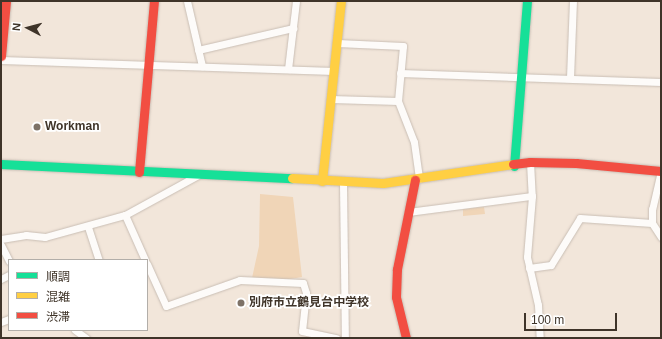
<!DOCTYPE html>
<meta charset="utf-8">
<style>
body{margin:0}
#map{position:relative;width:662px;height:339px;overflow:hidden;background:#f2e6da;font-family:Arial,"Noto Sans JP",sans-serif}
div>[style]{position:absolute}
.green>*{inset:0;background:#f0d5b7}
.roads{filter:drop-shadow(0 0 1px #c9beb4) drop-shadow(0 0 1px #c9beb4)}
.street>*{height:7px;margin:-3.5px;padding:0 3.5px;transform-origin:3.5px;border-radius:3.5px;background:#fdfbf9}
.fast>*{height:9px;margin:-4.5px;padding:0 4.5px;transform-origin:4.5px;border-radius:4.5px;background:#16e098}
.slow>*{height:9px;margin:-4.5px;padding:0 4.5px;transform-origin:4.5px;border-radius:4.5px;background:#ffcf43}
.jam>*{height:9px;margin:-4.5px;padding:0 4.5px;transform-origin:4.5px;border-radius:4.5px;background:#f24e42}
.dots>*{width:11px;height:11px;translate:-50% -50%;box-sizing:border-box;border:2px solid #fff;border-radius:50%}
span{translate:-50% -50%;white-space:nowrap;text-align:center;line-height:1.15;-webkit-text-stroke:3.5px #fff;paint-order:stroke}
.poi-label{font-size:12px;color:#3f3429;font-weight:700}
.left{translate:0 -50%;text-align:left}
.frame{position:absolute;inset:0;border:2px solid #3f3429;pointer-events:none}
.legend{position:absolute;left:8px;top:259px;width:140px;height:72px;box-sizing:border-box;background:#fff;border:1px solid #b2aea9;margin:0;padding:5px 7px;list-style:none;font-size:12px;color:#3f3429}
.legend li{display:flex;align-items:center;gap:8px;height:20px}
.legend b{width:20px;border:1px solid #b2aea9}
.north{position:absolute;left:8px;top:8px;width:40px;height:40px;-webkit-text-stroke:3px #fff;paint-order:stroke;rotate:276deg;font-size:11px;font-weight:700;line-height:16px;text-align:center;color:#3f3429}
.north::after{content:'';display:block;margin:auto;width:14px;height:18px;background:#3f3429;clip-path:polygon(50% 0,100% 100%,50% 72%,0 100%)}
.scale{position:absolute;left:524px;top:313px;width:93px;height:18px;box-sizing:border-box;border:2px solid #3f3429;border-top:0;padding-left:5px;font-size:12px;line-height:14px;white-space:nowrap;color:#3f3429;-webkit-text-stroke:3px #fff;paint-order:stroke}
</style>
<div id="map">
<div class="green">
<i style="clip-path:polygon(260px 194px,293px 197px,302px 277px,284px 280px,252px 278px,259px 246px)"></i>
<i style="clip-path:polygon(484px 207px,485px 214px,463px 216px,463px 209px)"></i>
</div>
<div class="roads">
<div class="street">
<i style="left:187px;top:1px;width:67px;rotate:77deg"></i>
<i style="left:198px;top:50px;width:98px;rotate:-13deg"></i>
<i style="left:1px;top:60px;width:333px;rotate:1.9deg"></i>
<i style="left:288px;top:69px;width:68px;rotate:-83.3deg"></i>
<i style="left:400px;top:73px;width:261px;rotate:2deg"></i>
<i style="left:570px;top:78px;width:77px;rotate:-87.8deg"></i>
<i style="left:331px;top:99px;width:67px;rotate:1.7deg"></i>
<i style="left:398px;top:101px;width:55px;rotate:-84.8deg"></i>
<i style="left:403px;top:46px;width:66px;rotate:-177.4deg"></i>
<i style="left:398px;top:101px;width:44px;rotate:68.7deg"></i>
<i style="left:414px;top:142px;width:37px;rotate:82deg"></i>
<i style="left:530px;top:162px;width:34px;rotate:87deg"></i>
<i style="left:532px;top:196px;width:61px;rotate:94.7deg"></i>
<i style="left:527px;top:257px;width:49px;rotate:77.1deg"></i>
<i style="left:538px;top:305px;width:33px;rotate:87deg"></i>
<i style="left:661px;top:171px;width:39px;rotate:103deg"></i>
<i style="left:652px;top:209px;width:14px;rotate:90deg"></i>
<i style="left:652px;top:223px;width:17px;rotate:57deg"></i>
<i style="left:343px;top:183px;width:155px;rotate:89.3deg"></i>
<i style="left:408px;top:212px;width:125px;rotate:-7.4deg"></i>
<i style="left:125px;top:215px;width:49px;rotate:66deg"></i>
<i style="left:88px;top:227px;width:35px;rotate:72deg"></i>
<i style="left:1px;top:239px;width:25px;rotate:-9deg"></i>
<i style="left:26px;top:235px;width:19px;rotate:6deg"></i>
<i style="left:45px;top:237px;width:83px;rotate:-15.4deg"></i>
<i style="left:125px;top:215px;width:83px;rotate:-28.7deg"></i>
<i style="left:1px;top:245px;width:18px;rotate:63deg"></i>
<i style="left:147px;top:264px;width:46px;rotate:65.7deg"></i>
<i style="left:166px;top:306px;width:78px;rotate:-19.4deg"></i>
<i style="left:240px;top:280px;width:63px;rotate:2.7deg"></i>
<i style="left:303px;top:283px;width:10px;rotate:73deg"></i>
<i style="left:306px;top:293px;width:38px;rotate:96deg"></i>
<i style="left:302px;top:331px;width:35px;rotate:12deg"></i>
<i style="left:529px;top:268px;width:22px;rotate:-8deg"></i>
<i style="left:551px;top:265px;width:55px;rotate:-58.3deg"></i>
<i style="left:580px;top:218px;width:72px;rotate:4deg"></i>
<i style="left:1px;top:279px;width:9px;rotate:-27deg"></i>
<i style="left:1px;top:322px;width:9px;rotate:-21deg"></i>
<i style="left:75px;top:330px;width:14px;rotate:36deg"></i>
</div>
<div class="fast">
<i style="left:1px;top:164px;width:291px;rotate:2.8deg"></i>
<i style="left:514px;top:166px;width:166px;rotate:-85.5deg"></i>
</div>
<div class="slow">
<i style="left:292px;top:178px;width:91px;rotate:3.1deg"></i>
<i style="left:383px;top:183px;width:131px;rotate:-8.3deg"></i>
<i style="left:322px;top:181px;width:181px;rotate:-84deg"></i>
</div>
<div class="jam">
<i style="left:1px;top:56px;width:55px;rotate:-84.8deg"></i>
<i style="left:513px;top:164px;width:17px;rotate:-7deg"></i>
<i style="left:530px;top:162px;width:46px;rotate:1.2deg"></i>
<i style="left:576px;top:163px;width:85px;rotate:5.4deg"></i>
<i style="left:139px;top:172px;width:172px;rotate:-85deg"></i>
<i style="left:406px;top:338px;width:42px;rotate:-103.7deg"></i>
<i style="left:396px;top:297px;width:28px;rotate:-88deg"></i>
<i style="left:397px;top:269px;width:91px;rotate:-78.6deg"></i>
</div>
</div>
<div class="dots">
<i style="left:37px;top:127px;background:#7e7267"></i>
<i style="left:241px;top:303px;background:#7e7267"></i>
</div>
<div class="poi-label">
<span class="left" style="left:45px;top:127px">Workman</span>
<span class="left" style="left:249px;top:303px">別府市立鶴見台中学校</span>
</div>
<div class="frame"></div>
<ul class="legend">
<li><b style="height:5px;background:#16e098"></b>順調</li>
<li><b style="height:5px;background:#ffcf43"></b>混雑</li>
<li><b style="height:5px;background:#f24e42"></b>渋滞</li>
</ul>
<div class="north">N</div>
<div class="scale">100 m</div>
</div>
